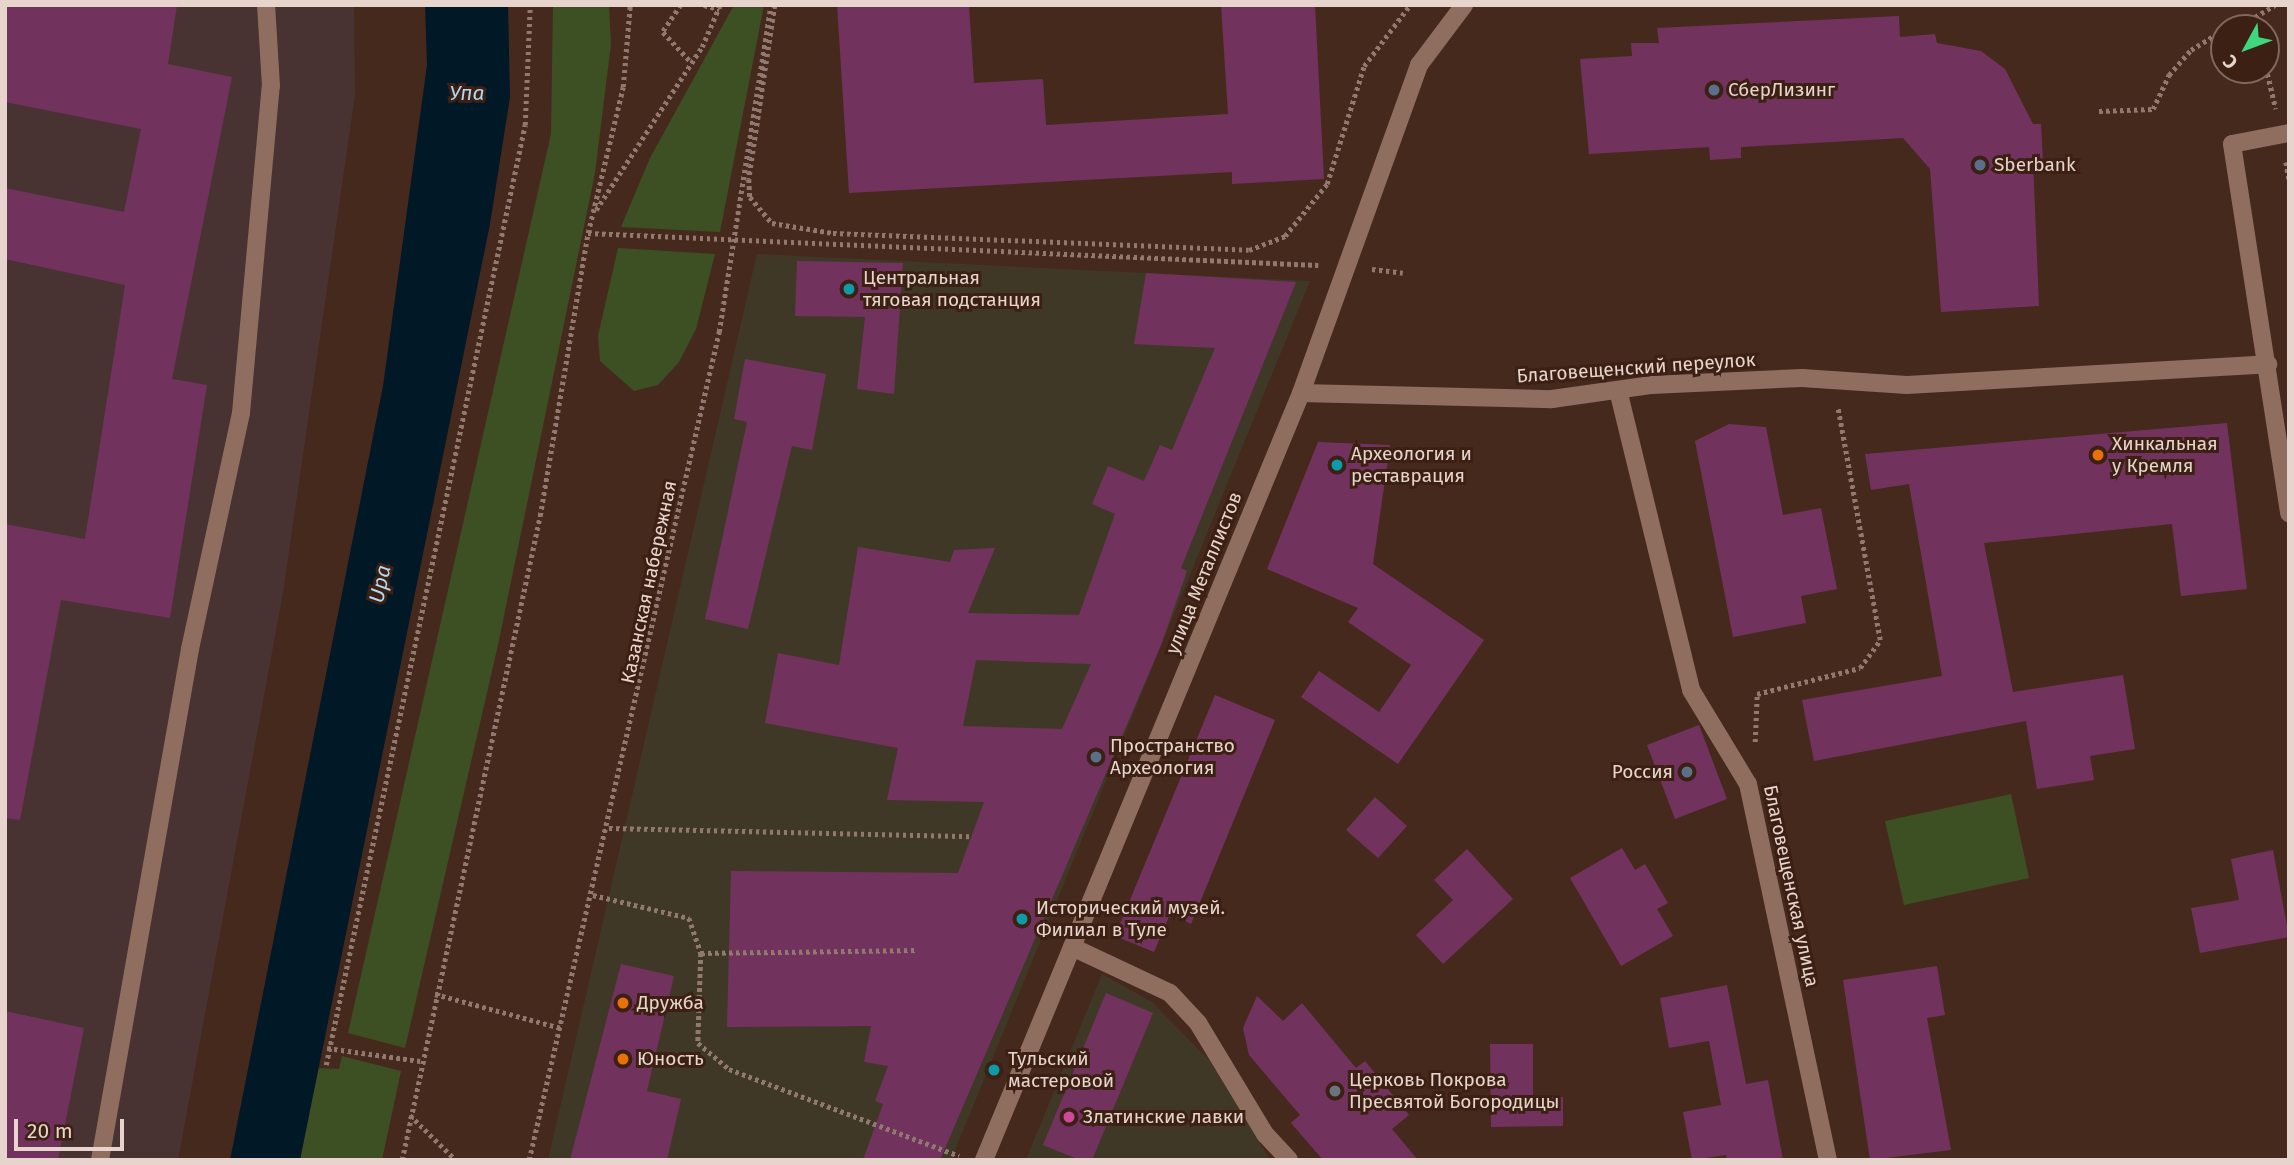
<!DOCTYPE html>
<meta charset="utf-8">
<style>
body{margin:0}
#map{position:relative;width:2294px;height:1165px;overflow:hidden;background:#46291d;font-family:"Fira Sans",sans-serif}
div>[style]{position:absolute}
.commercial>*{inset:0;background:#403827}
.industrial>*{inset:0;background:#483332}
.green>*{inset:0;background:#3d5023}
.water>*{inset:0;background:#011827}
.building>*{inset:0;background:#72325e}
.path>*{height:4.5px;margin-top:-2.25px;transform-origin:0;background:repeating-linear-gradient(90deg,#92796f 0 3.5px,transparent 0 7px)}
.service>*{height:18px;margin:-9px;padding:0 9px;transform-origin:9px;border-radius:9px;background:#8f6e60}
.pedestrian>*{height:18px;margin:-9px;padding:0 9px;transform-origin:9px;border-radius:9px;background:#8f6e60}
.minor>*{height:18px;margin:-9px;padding:0 9px;transform-origin:9px;border-radius:9px;background:#8f6e60}
.dots>*{width:19px;height:19px;translate:-50% -50%;box-sizing:border-box;border:4px solid #3b2013;border-radius:50%}
span{translate:-50% -50%;white-space:nowrap;text-align:center;line-height:1.15;-webkit-text-stroke:6px #3b2013;paint-order:stroke}
.poi-label{font-size:19px;color:#e7d4cc}
.left{translate:0 -50%;text-align:left}
.right{translate:-100% -50%;text-align:right}
.street-label{font-size:19px;color:#e7d4cc}
.water-label{font-size:21px;color:#b2d8f3;font-style:italic}
.frame{position:absolute;inset:0;border:7px solid #e7d4cc;pointer-events:none}
.north{position:absolute;left:2210px;top:14px;width:70px;height:70px;box-sizing:border-box;background:#3b2013;border:2px solid #80685d;border-radius:50%;rotate:229deg;font-size:19px;font-weight:700;line-height:28px;text-align:center;color:#e7d4cc}
.north::after{content:'';display:block;margin:auto;width:24px;height:32px;background:#3fd77d;clip-path:polygon(50% 0,100% 100%,50% 72%,0 100%)}
.scale{position:absolute;left:14px;top:1119px;width:110px;height:32px;box-sizing:border-box;border:4px solid #e7d4cc;border-top:0;padding-left:9px;font-size:21px;line-height:24px;white-space:nowrap;color:#e7d4cc;-webkit-text-stroke:5px #3b2013;paint-order:stroke}
</style>
<div id="map">
<div class="commercial">
<i style="clip-path:polygon(757px 254px,1310px 281px,951px 1160px,548px 1160px)"></i>
<i style="clip-path:polygon(1102px 974px,1152px 1002px,1210px 1061px,1270px 1160px,1026px 1160px)"></i>
</div>
<div class="industrial">
<i style="clip-path:polygon(5px 5px,354px 5px,355px 95px,283px 593px,178px 1160px,5px 1160px)"></i>
</div>
<div class="green">
<i style="clip-path:polygon(553px 5px,609px 5px,611px 44px,595px 173px,498px 645px,405px 1048px,348px 1033px,551px 134px)"></i>
<i style="clip-path:polygon(734px 5px,764px 5px,720px 232px,621px 227px,650px 158px)"></i>
<i style="clip-path:polygon(618px 248px,715px 254px,696px 329px,679px 362px,658px 385px,634px 391px,600px 361px,598px 336px)"></i>
<i style="clip-path:polygon(2011px 794px,2029px 878px,1904px 905px,1885px 821px)"></i>
<i style="clip-path:polygon(342px 1056px,401px 1071px,382px 1160px,300px 1160px,317px 1068px,339px 1069px)"></i>
</div>
<div class="water">
<i style="clip-path:polygon(425px 5px,508px 5px,510px 97px,490px 224px,300px 1160px,230px 1160px,383px 386px,427px 65px)"></i>
</div>
<div class="building">
<i style="clip-path:polygon(5px 5px,177px 5px,168px 64px,232px 77px,172px 379px,207px 385px,170px 618px,61px 600px,20px 820px,5px 818px,5px 524px,85px 539px,125px 285px,5px 259px,5px 188px,124px 212px,141px 129px,5px 102px)"></i>
<i style="clip-path:polygon(837px 5px,969px 5px,974px 83px,1043px 79px,1046px 125px,1228px 114px,1221px 5px,1315px 5px,1324px 179px,1232px 184px,1232px 172px,849px 193px)"></i>
<i style="clip-path:polygon(1899px 16px,1900px 37px,1935px 34px,1937px 43px,1981px 51px,2005px 69px,2033px 124px,2041px 124px,2043px 160px,2033px 160px,2039px 306px,1941px 312px,1930px 169px,1903px 138px,1741px 147px,1741px 158px,1710px 160px,1709px 147px,1589px 154px,1580px 59px,1632px 56px,1631px 43px,1659px 43px,1657px 28px)"></i>
<i style="clip-path:polygon(797px 261px,903px 263px,894px 394px,857px 389px,865px 317px,795px 316px)"></i>
<i style="clip-path:polygon(evenodd,1146px 273px,1296px 282px,1181px 568px,1187px 571px,1161px 645px,940px 1160px,863px 1160px,883px 1104px,875px 1101px,888px 1066px,864px 1062px,871px 1026px,727px 1027px,731px 871px,958px 873px,984px 802px,887px 800px,898px 748px,765px 723px,778px 653px,839px 665px,858px 547px,950px 562px,954px 550px,995px 548px,968px 613px,1079px 615px,1115px 514px,1092px 504px,1108px 466px,1144px 481px,1160px 445px,1172px 450px,1215px 348px,1134px 344px,1146px 273px,976px 660px,1091px 664px,1062px 729px,963px 726px,976px 660px)"></i>
<i style="clip-path:polygon(745px 359px,826px 374px,812px 450px,792px 446px,748px 629px,705px 619px,747px 422px,734px 419px)"></i>
<i style="clip-path:polygon(2227px 423px,2247px 589px,2181px 596px,2172px 524px,1984px 543px,2013px 692px,2123px 675px,2135px 749px,2090px 756px,2094px 780px,2037px 789px,2026px 721px,1814px 761px,1802px 700px,1942px 676px,1909px 484px,1871px 490px,1865px 454px)"></i>
<i style="clip-path:polygon(1729px 424px,1766px 427px,1783px 515px,1821px 508px,1837px 589px,1801px 596px,1806px 623px,1733px 637px,1695px 441px)"></i>
<i style="clip-path:polygon(1318px 442px,1390px 445px,1373px 564px,1484px 640px,1398px 764px,1301px 697px,1319px 671px,1379px 712px,1411px 665px,1348px 622px,1358px 608px,1267px 569px)"></i>
<i style="clip-path:polygon(1215px 695px,1275px 720px,1191px 924px,1170px 914px,1154px 952px,1115px 936px)"></i>
<i style="clip-path:polygon(1699px 725px,1727px 799px,1675px 819px,1647px 745px)"></i>
<i style="clip-path:polygon(1375px 797px,1407px 826px,1378px 858px,1346px 830px)"></i>
<i style="clip-path:polygon(1622px 848px,1635px 870px,1645px 864px,1668px 903px,1657px 909px,1673px 936px,1621px 966px,1570px 878px)"></i>
<i style="clip-path:polygon(1467px 849px,1513px 899px,1443px 964px,1416px 935px,1453px 900px,1434px 880px)"></i>
<i style="clip-path:polygon(2273px 850px,2289px 937px,2200px 953px,2191px 908px,2239px 900px,2231px 859px)"></i>
<i style="clip-path:polygon(621px 964px,674px 976px,647px 1091px,681px 1099px,667px 1160px,570px 1160px)"></i>
<i style="clip-path:polygon(1937px 966px,1945px 1015px,1927px 1018px,1951px 1150px,1870px 1160px,1843px 980px)"></i>
<i style="clip-path:polygon(1727px 985px,1746px 1084px,1768px 1080px,1783px 1160px,1727px 1160px,1726px 1155px,1692px 1160px,1683px 1112px,1721px 1105px,1709px 1041px,1669px 1048px,1660px 998px)"></i>
<i style="clip-path:polygon(1106px 993px,1153px 1013px,1092px 1160px,1080px 1160px,1043px 1145px)"></i>
<i style="clip-path:polygon(1257px 996px,1283px 1021px,1302px 1003px,1356px 1068px,1365px 1061px,1409px 1115px,1392px 1129px,1418px 1160px,1323px 1160px,1291px 1123px,1300px 1115px,1249px 1055px,1243px 1028px)"></i>
<i style="clip-path:polygon(5px 1011px,84px 1028px,58px 1160px,5px 1160px)"></i>
<i style="clip-path:polygon(1490px 1044px,1533px 1044px,1533px 1097px,1563px 1097px,1563px 1126px,1491px 1127px)"></i>
</div>
<div class="path">
<i style="left:681px;top:5px;width:32px;rotate:124deg"></i>
<i style="left:663px;top:32px;width:42px;rotate:46.9deg"></i>
<i style="left:704px;top:5px;width:16px;rotate:15deg"></i>
<i style="left:775px;top:5px;width:176px;rotate:98.5deg"></i>
<i style="left:749px;top:179px;width:18px;rotate:87deg"></i>
<i style="left:750px;top:197px;width:34px;rotate:50deg"></i>
<i style="left:772px;top:223px;width:62px;rotate:9.3deg"></i>
<i style="left:833px;top:233px;width:416px;rotate:2.3deg"></i>
<i style="left:1249px;top:250px;width:39px;rotate:-21deg"></i>
<i style="left:1285px;top:236px;width:67px;rotate:-51.1deg"></i>
<i style="left:1327px;top:184px;width:124px;rotate:-72.6deg"></i>
<i style="left:1364px;top:66px;width:76px;rotate:-53deg"></i>
<i style="left:2228px;top:28px;width:29px;rotate:-22deg"></i>
<i style="left:2257px;top:28px;width:11px;rotate:-100deg"></i>
<i style="left:2255px;top:17px;width:23px;rotate:-31deg"></i>
<i style="left:2266px;top:67px;width:43px;rotate:76.6deg"></i>
<i style="left:2099px;top:111px;width:54px;rotate:-2.1deg"></i>
<i style="left:2153px;top:109px;width:38px;rotate:-65deg"></i>
<i style="left:2169px;top:75px;width:33px;rotate:-49deg"></i>
<i style="left:2191px;top:50px;width:39px;rotate:-32deg"></i>
<i style="left:2286px;top:162px;width:17px;rotate:80deg"></i>
<i style="left:596px;top:210px;width:194px;rotate:-57deg"></i>
<i style="left:702px;top:47px;width:46px;rotate:-66.8deg"></i>
<i style="left:588px;top:233px;width:731px;rotate:2.51deg"></i>
<i style="left:1372px;top:269px;width:31px;rotate:7deg"></i>
<i style="left:1755px;top:742px;width:48px;rotate:-87.6deg"></i>
<i style="left:1757px;top:694px;width:106px;rotate:-14.2deg"></i>
<i style="left:1860px;top:668px;width:34px;rotate:-54deg"></i>
<i style="left:1880px;top:640px;width:236px;rotate:-100.3deg"></i>
<i style="left:609px;top:828px;width:363px;rotate:1.3deg"></i>
<i style="left:593px;top:895px;width:99px;rotate:13.5deg"></i>
<i style="left:689px;top:918px;width:37px;rotate:71deg"></i>
<i style="left:701px;top:953px;width:90px;rotate:91.9deg"></i>
<i style="left:698px;top:1043px;width:40px;rotate:40deg"></i>
<i style="left:729px;top:1069px;width:246px;rotate:20.7deg"></i>
<i style="left:701px;top:953px;width:214px;rotate:-0.8deg"></i>
<i style="left:435px;top:994px;width:131px;rotate:15.1deg"></i>
<i style="left:327px;top:1048px;width:94px;rotate:8deg"></i>
<i style="left:326px;top:1065px;width:961px;rotate:-78.05deg"></i>
<i style="left:525px;top:125px;width:120px;rotate:-87.6deg"></i>
<i style="left:410px;top:1115px;width:64px;rotate:44.4deg"></i>
<i style="left:402px;top:1160px;width:659px;rotate:-77.91deg"></i>
<i style="left:540px;top:516px;width:287px;rotate:-80.4deg"></i>
<i style="left:588px;top:233px;width:150px;rotate:-76.5deg"></i>
<i style="left:623px;top:87px;width:82px;rotate:-85.1deg"></i>
<i style="left:529px;top:1160px;width:850px;rotate:-77.08deg"></i>
<i style="left:719px;top:332px;width:331px;rotate:-81deg"></i>
</div>
<div class="service">
<i style="left:100px;top:1160px;width:519px;rotate:-80.01deg"></i>
<i style="left:190px;top:649px;width:241px;rotate:-77.8deg"></i>
<i style="left:241px;top:413px;width:328px;rotate:-84.8deg"></i>
<i style="left:271px;top:86px;width:81px;rotate:-93.5deg"></i>
</div>
<div class="pedestrian">
<i style="left:984px;top:1160px;width:830px;rotate:-67.54deg"></i>
<i style="left:1301px;top:393px;width:349px;rotate:-70.2deg"></i>
<i style="left:1419px;top:65px;width:75px;rotate:-53.1deg"></i>
</div>
<div class="minor">
<i style="left:2289px;top:133px;width:58px;rotate:169.1deg"></i>
<i style="left:2232px;top:144px;width:374px;rotate:81.2deg"></i>
<i style="left:1618px;top:390px;width:309px;rotate:76.3deg"></i>
<i style="left:1691px;top:690px;width:110px;rotate:58.8deg"></i>
<i style="left:1748px;top:784px;width:384px;rotate:78deg"></i>
<i style="left:1301px;top:393px;width:251px;rotate:1.4deg"></i>
<i style="left:1552px;top:399px;width:101px;rotate:-8deg"></i>
<i style="left:1652px;top:385px;width:150px;rotate:-2.7deg"></i>
<i style="left:1802px;top:378px;width:105px;rotate:3.8deg"></i>
<i style="left:1907px;top:385px;width:362px;rotate:-3.3deg"></i>
<i style="left:1072px;top:947px;width:108px;rotate:25.1deg"></i>
<i style="left:1170px;top:993px;width:41px;rotate:47deg"></i>
<i style="left:1198px;top:1023px;width:130px;rotate:58.9deg"></i>
<i style="left:1265px;top:1134px;width:35px;rotate:47deg"></i>
</div>
<div class="dots">
<i style="left:1714px;top:90px;background:#5c6f8a"></i>
<i style="left:1980px;top:165px;background:#5c6f8a"></i>
<i style="left:849px;top:289px;background:#0f9aa8"></i>
<i style="left:2098px;top:455px;background:#e8710a"></i>
<i style="left:1337px;top:465px;background:#0f9aa8"></i>
<i style="left:1096px;top:757px;background:#5c6f8a"></i>
<i style="left:1687px;top:772px;background:#5c6f8a"></i>
<i style="left:1022px;top:919px;background:#0f9aa8"></i>
<i style="left:623px;top:1003px;background:#e8710a"></i>
<i style="left:623px;top:1059px;background:#e8710a"></i>
<i style="left:994px;top:1070px;background:#0f9aa8"></i>
<i style="left:1335px;top:1091px;background:#6b7280"></i>
<i style="left:1069px;top:1117px;background:#d1479c"></i>
</div>
<div class="poi-label">
<span class="left" style="left:1728px;top:90px">СберЛизинг</span>
<span class="left" style="left:1994px;top:165px">Sberbank</span>
<span class="left" style="left:863px;top:289px">Центральная<br>тяговая подстанция</span>
<span class="left" style="left:2112px;top:455px">Хинкальная<br>у Кремля</span>
<span class="left" style="left:1351px;top:465px">Археология и<br>реставрация</span>
<span class="left" style="left:1110px;top:757px">Пространство<br>Археология</span>
<span class="right" style="left:1673px;top:772px">Россия</span>
<span class="left" style="left:1036px;top:919px">Исторический музей.<br>Филиал в Туле</span>
<span class="left" style="left:637px;top:1003px">Дружба</span>
<span class="left" style="left:637px;top:1059px">Юность</span>
<span class="left" style="left:1008px;top:1070px">Тульский<br>мастеровой</span>
<span class="left" style="left:1349px;top:1091px">Церковь Покрова<br>Пресвятой Богородицы</span>
<span class="left" style="left:1083px;top:1117px">Златинские лавки</span>
</div>
<div class="street-label">
<span style="left:1636px;top:368px;rotate:-4deg">Благовещенский переулок</span>
<span style="left:1204px;top:573px;rotate:-68deg">улица Металлистов</span>
<span style="left:649px;top:582px;rotate:-78deg">Казанская набережная</span>
<span style="left:1791px;top:886px;rotate:78deg">Благовещенская улица</span>
</div>
<div class="water-label">
<span style="left:467px;top:93px">Упа</span>
<span style="left:380px;top:584px;rotate:-78deg">Upa</span>
</div>
<div class="frame"></div>
<div class="north">С</div>
<div class="scale">20 m</div>
</div>
